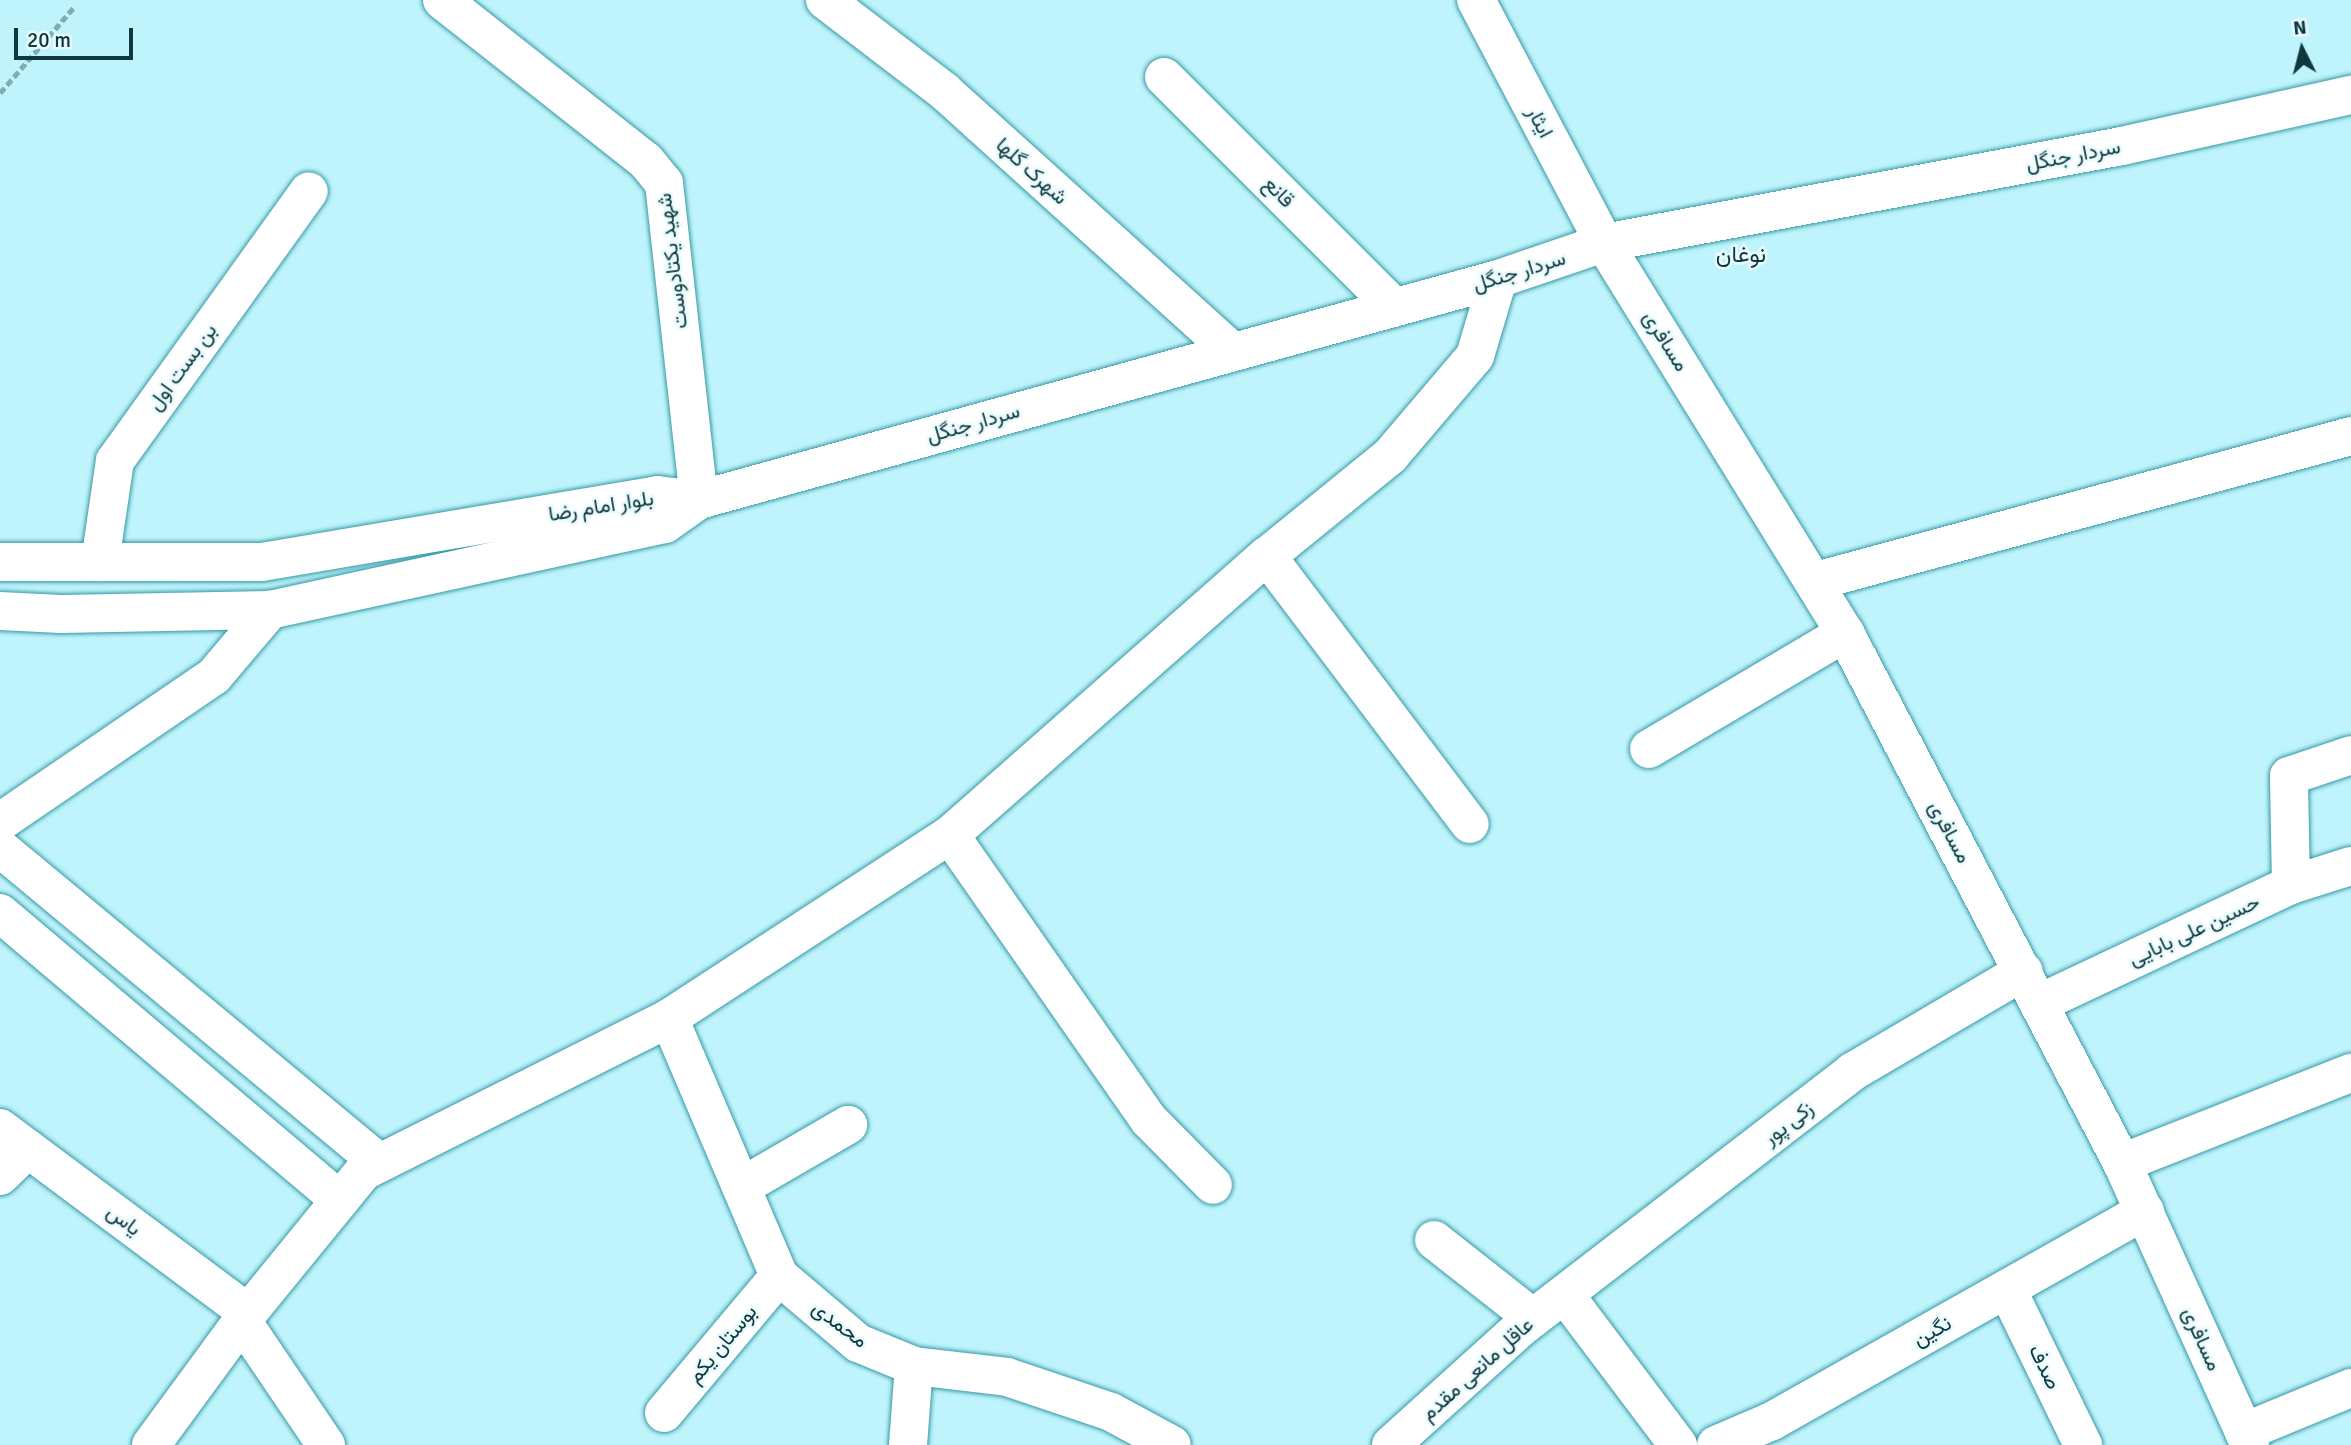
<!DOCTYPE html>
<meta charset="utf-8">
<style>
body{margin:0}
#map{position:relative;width:2351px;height:1445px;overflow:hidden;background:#bff4fc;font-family:Signika,Vazirmatn,sans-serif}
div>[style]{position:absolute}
.path>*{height:4.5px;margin-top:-2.25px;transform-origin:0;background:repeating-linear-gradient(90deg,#7daeb4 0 7px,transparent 0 10.5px)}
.roads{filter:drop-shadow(0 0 2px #3699a6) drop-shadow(0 0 2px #3699a6)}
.minor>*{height:38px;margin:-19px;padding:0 19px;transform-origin:19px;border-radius:19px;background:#fff}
.tertiary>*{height:38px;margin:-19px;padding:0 19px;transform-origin:19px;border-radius:19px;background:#fff}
.secondary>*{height:38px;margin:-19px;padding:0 19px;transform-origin:19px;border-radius:19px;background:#fff}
span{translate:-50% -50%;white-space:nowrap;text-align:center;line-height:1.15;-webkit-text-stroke:5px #e9fafd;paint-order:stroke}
.street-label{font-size:21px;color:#0e383d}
.neighbourhood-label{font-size:23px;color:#0e383d}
.north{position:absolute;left:2267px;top:14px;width:70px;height:70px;-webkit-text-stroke:5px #e9fafd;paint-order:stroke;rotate:354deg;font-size:19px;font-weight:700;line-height:28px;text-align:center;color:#0e383d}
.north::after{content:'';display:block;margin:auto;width:24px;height:32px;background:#0e383d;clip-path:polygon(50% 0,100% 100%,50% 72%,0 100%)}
.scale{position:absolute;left:14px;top:28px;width:119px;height:32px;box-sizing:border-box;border:4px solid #0e383d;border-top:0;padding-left:9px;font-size:21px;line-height:24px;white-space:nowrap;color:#0e383d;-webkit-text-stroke:5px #e9fafd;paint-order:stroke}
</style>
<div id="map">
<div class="path">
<i style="left:0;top:93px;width:112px;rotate:-49.3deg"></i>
</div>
<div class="roads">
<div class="minor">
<i style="left:442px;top:0;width:260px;rotate:38.3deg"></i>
<i style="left:646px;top:161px;width:28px;rotate:51deg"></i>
<i style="left:664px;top:183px;width:319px;rotate:83.7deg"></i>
<i style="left:825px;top:0;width:150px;rotate:37.4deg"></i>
<i style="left:944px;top:91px;width:388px;rotate:42.1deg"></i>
<i style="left:1476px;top:0;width:275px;rotate:62.2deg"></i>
<i style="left:1604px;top:243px;width:458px;rotate:58.3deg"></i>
<i style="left:1845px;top:633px;width:598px;rotate:62.41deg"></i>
<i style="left:2122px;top:1163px;width:310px;rotate:65.6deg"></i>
<i style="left:1164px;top:77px;width:325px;rotate:45deg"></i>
<i style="left:1267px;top:556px;width:336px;rotate:52.9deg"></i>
<i style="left:100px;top:562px;width:102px;rotate:-81.6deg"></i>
<i style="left:115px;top:461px;width:332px;rotate:-54.3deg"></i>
<i style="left:1816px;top:581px;width:554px;rotate:-15.16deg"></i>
<i style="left:1649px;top:749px;width:228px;rotate:-30.6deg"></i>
<i style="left:0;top:822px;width:259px;rotate:-34.3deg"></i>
<i style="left:214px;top:676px;width:87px;rotate:-49.7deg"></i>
<i style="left:950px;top:835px;width:348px;rotate:55.1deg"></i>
<i style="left:1149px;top:1120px;width:91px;rotate:45.4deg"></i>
<i style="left:2291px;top:885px;width:109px;rotate:-91.1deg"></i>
<i style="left:2289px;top:776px;width:65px;rotate:-18.7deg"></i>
<i style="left:2040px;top:1003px;width:277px;rotate:-25.2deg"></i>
<i style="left:2291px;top:885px;width:63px;rotate:-17.6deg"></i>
<i style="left:669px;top:1018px;width:280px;rotate:66.9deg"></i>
<i style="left:779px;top:1276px;width:104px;rotate:40.3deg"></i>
<i style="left:858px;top:1343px;width:61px;rotate:22.3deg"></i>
<i style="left:914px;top:1366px;width:94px;rotate:6.7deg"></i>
<i style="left:1007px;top:1377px;width:110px;rotate:18.6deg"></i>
<i style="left:1111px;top:1412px;width:69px;rotate:28.4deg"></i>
<i style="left:0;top:1128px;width:309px;rotate:36.7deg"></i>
<i style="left:2122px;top:1163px;width:246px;rotate:-21.5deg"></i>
<i style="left:0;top:1176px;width:39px;rotate:-44deg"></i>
<i style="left:741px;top:1187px;width:124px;rotate:-30.1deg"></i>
<i style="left:1434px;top:1240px;width:126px;rotate:38.2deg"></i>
<i style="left:2007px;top:1289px;width:174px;rotate:64deg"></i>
<i style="left:1565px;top:1295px;width:188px;rotate:53deg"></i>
<i style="left:242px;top:1321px;width:150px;rotate:55.9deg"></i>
<i style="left:664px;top:1413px;width:179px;rotate:-50deg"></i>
<i style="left:2244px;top:1432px;width:116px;rotate:-22.4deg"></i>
<i style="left:151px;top:1445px;width:164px;rotate:-53.7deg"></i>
<i style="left:248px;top:1313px;width:183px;rotate:-50.8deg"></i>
<i style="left:364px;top:1171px;width:341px;rotate:-26.6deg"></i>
<i style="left:669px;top:1018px;width:335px;rotate:-33.1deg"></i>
<i style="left:950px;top:835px;width:422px;rotate:-41.4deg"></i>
<i style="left:1267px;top:556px;width:159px;rotate:-39.1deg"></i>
<i style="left:1390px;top:456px;width:131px;rotate:-49.6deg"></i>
<i style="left:1475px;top:356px;width:80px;rotate:-73.4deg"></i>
<i style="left:908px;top:1445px;width:79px;rotate:-85.7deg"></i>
<i style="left:1391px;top:1445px;width:179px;rotate:-42.1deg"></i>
<i style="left:1524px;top:1325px;width:414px;rotate:-37.6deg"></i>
<i style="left:1852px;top:1072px;width:199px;rotate:-30.4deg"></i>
<i style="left:1716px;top:1445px;width:61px;rotate:-23.2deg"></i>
<i style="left:1772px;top:1421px;width:428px;rotate:-29.4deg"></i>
</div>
<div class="tertiary">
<i style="left:0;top:848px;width:493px;rotate:39.7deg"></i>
<i style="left:0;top:913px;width:445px;rotate:40.2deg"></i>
</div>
<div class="secondary">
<i style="left:0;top:562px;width:262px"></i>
<i style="left:262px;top:562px;width:401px;rotate:-9.6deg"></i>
<i style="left:657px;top:495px;width:42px;rotate:6.8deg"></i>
<i style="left:0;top:611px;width:61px;rotate:2.8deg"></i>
<i style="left:61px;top:614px;width:209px;rotate:-1.1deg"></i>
<i style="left:270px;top:610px;width:404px;rotate:-12.3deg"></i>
<i style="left:665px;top:524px;width:42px;rotate:-35.2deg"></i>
<i style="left:699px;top:500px;width:829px;rotate:-15.46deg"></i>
<i style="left:1498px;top:279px;width:112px;rotate:-18.8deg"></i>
<i style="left:1604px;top:243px;width:527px;rotate:-10.61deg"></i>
<i style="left:2122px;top:146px;width:235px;rotate:-12.6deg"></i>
</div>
</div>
<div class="street-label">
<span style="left:1540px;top:122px;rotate:62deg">ایثار</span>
<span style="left:2073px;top:155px;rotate:-11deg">سردار جنگل</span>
<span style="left:1032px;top:171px;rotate:42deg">شهرک گلها</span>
<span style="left:1279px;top:192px;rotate:45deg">قانع</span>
<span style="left:672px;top:261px;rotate:-97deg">شهید یکتادوست</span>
<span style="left:1519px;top:271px;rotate:-17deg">سردار جنگل</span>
<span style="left:1666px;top:341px;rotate:58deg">مسافری</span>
<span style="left:182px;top:367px;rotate:-54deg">بن بست اول</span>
<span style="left:973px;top:423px;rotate:-16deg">سردار جنگل</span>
<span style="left:601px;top:506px;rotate:-9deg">بلوار امام رضا</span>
<span style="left:1950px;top:832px;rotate:62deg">مسافری</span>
<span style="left:2194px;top:930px;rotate:-25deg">حسین علی بابایی</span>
<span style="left:1788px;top:1123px;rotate:-38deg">زکی پور</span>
<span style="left:124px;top:1220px;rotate:37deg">یاس</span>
<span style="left:840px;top:1324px;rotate:37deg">محمدی</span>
<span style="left:1932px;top:1331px;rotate:-29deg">نگین</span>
<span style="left:2202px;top:1339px;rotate:66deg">مسافری</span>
<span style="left:722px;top:1344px;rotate:-50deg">بوستان یکم</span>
<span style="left:2045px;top:1367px;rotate:64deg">صدف</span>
<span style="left:1477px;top:1369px;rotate:-42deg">عاقل مانعی مقدم</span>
</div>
<div class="neighbourhood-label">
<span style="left:1741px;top:255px">نوغان</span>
</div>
<div class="north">N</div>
<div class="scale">20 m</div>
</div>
